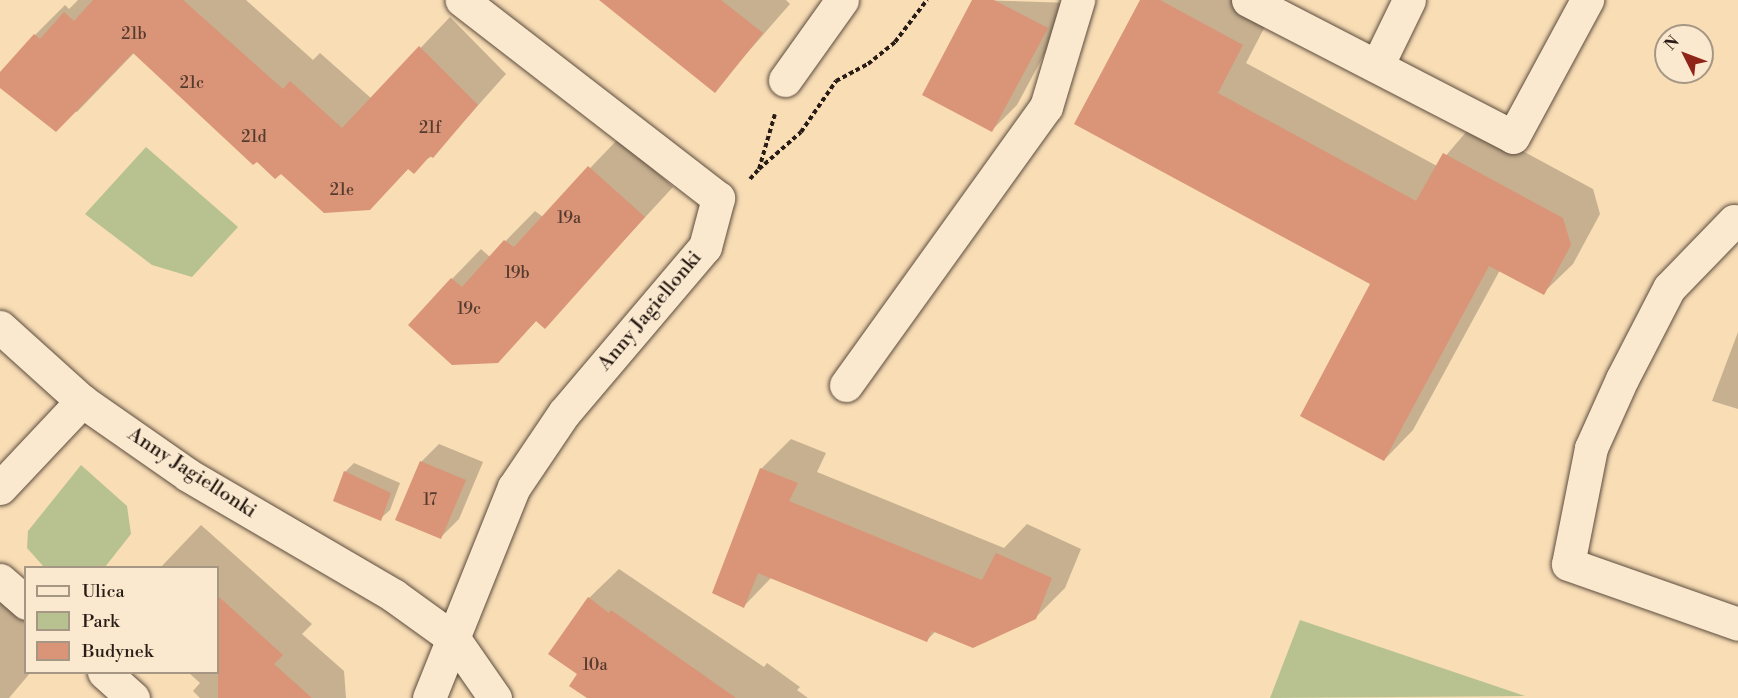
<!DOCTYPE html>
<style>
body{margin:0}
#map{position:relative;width:1738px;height:698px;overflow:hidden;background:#f8ddb5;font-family:"Libre Bodoni",serif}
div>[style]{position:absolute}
.green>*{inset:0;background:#b8c291}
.shadow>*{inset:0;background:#0003}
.building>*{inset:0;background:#da9477}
.path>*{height:4px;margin-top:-2px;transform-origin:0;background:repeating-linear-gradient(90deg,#291c16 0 4.5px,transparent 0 7.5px)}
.roads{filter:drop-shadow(0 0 2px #5d4c3e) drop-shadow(0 0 2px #5d4c3e)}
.minor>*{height:33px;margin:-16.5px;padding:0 16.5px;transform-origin:16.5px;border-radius:16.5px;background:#fae9cf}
span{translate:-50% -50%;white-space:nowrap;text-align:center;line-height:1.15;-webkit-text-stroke:4.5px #fae9cf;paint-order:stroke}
.number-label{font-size:16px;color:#553a2e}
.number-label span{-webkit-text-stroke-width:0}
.street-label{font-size:20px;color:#291c16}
.legend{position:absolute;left:24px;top:566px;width:195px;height:108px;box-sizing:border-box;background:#fae9cf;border:2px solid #a69785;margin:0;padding:8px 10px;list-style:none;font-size:18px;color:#291c16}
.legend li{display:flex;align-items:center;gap:12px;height:30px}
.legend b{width:30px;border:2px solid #a69785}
.north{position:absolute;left:1654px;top:24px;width:60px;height:60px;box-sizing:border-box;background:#fae9cf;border:2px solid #a69785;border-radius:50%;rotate:312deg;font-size:16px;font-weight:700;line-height:24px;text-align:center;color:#291c16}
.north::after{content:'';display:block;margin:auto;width:21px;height:27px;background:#8f2418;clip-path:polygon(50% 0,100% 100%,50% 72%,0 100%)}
</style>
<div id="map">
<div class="green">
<i style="clip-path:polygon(146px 147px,238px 227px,192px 277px,152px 265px,85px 214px)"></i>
<i style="clip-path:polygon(81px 465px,127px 506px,131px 534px,105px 567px,44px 567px,27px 548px,28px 531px)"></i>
<i style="clip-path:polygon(1300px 620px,1525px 696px,1270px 698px)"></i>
</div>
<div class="shadow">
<i style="clip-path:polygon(78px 0,246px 0,313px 60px,320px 53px,372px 99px,450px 17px,506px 74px,433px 156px,409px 168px,370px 209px,281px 172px,134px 53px,77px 112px,0 85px,0 74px,35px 35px,65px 5px,69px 9px)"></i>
<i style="clip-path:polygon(602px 0,786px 0,790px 4px,714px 91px)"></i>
<i style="clip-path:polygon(974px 0,1072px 3px,1017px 105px,992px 130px)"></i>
<i style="clip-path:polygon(1142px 0,1244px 0,1271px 15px,1246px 63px,1437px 166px,1473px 124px,1593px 189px,1600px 214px,1573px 264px,1543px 293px,1500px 270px,1413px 430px,1384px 460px,1373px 284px)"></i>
<i style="clip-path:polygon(619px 138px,673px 187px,544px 327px,537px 320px,497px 362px,452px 279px,481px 249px,490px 257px,535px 211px,543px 217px)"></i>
<i style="clip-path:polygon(1738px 332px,1738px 409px,1712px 401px)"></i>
<i style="clip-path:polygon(791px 439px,826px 453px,817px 472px,1004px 548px,1027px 524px,1081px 549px,1065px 588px,1035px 618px,936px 631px,927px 640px,772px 577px,744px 606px,761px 469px)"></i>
<i style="clip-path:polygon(439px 444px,483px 462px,459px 519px,441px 537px,421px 462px)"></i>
<i style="clip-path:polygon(354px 463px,400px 483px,390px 510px,380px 519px,345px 472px)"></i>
<i style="clip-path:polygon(201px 525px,312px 624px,302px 634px,344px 671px,346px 698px,200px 698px,193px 691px,200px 683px,188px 672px,218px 672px,218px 568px,160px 568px)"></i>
<i style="clip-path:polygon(619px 569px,764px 667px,767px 663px,800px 687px,797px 690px,808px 698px,589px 698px,579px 673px,589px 598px)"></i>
<i style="clip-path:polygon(0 586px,26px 610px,26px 672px,31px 672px,9px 698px,0 698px)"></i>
</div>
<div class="building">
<i style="clip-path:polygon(93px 0,183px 0,283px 89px,290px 81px,342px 128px,419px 46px,478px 105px,433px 158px,430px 156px,414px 174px,408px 169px,370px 210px,324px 213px,281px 174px,275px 179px,257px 162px,253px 165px,133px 53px,56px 132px,0 88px,0 72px,34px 34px,40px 39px,64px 12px,74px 21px)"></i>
<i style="clip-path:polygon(599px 0,721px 0,763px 33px,715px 93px)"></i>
<i style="clip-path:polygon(972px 0,994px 0,1048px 28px,992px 132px,922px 95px)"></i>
<i style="clip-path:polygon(1140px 0,1160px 0,1243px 45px,1218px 93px,1416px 201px,1443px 153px,1563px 218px,1571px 245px,1544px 295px,1489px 266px,1384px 461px,1300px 416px,1370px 284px,1074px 124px)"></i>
<i style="clip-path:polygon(588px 166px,645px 217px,545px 329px,536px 321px,498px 363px,452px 365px,408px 325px,451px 278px,462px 287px,504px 240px,514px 247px)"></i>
<i style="clip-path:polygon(420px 461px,466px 480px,441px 539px,395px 520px)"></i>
<i style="clip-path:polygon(760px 468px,798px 483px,789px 501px,982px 580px,996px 553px,1052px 578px,1036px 619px,973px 648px,932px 631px,927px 642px,758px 573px,744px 608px,712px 593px)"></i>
<i style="clip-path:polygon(344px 471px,391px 493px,381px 521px,333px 501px)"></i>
<i style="clip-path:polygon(218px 596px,283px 655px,274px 664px,312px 698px,218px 698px)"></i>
<i style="clip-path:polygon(588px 597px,609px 613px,611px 610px,736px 698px,587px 698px,569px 686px,577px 674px,548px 654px)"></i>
</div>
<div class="path">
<i style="left:759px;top:169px;width:56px;rotate:-41.4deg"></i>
<i style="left:801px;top:132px;width:62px;rotate:-55.5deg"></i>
<i style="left:836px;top:81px;width:36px;rotate:-28deg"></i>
<i style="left:868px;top:64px;width:35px;rotate:-39deg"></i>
<i style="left:895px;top:42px;width:53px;rotate:-52.7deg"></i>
<i style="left:750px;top:179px;width:13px;rotate:-48deg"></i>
<i style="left:759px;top:169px;width:57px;rotate:-73.8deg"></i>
</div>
<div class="roads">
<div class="minor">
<i style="left:1248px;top:0;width:298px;rotate:27.3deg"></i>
<i style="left:1513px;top:137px;width:156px;rotate:-61.6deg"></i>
<i style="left:1377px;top:66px;width:73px;rotate:-64.1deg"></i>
<i style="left:785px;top:80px;width:98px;rotate:-54.5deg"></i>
<i style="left:1734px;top:221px;width:93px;rotate:134.1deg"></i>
<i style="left:1669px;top:288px;width:102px;rotate:117.3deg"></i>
<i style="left:1622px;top:379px;width:76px;rotate:114.2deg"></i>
<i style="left:1591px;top:448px;width:118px;rotate:101.2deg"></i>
<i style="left:1568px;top:564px;width:180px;rotate:19.4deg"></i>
<i style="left:0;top:327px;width:110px;rotate:42.1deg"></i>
<i style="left:82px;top:401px;width:129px;rotate:34.9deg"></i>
<i style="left:188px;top:475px;width:238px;rotate:30.3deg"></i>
<i style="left:393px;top:595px;width:75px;rotate:35.8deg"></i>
<i style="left:454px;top:639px;width:72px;rotate:55.2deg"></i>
<i style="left:846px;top:385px;width:342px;rotate:-54.3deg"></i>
<i style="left:1046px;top:107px;width:112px;rotate:-73.3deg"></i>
<i style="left:0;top:488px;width:120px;rotate:-46.7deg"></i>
<i style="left:0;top:580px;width:35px;rotate:41deg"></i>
<i style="left:104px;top:672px;width:39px;rotate:42deg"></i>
<i style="left:429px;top:698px;width:227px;rotate:-68.1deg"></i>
<i style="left:514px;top:487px;width:89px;rotate:-56deg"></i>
<i style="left:564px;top:413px;width:218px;rotate:-49.7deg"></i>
<i style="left:705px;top:247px;width:51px;rotate:-75.1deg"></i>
<i style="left:718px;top:198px;width:324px;rotate:-142.3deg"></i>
</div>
</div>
<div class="number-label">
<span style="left:134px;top:34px">21b</span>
<span style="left:192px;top:83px">21c</span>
<span style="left:430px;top:128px">21f</span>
<span style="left:254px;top:137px">21d</span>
<span style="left:342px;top:190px">21e</span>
<span style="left:569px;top:218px">19a</span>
<span style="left:517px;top:273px">19b</span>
<span style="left:469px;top:309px">19c</span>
<span style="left:430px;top:500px">17</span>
<span style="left:595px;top:665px">10a</span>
</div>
<div class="street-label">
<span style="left:650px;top:311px;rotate:-50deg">Anny Jagiellonki</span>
<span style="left:192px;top:473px;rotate:33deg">Anny Jagiellonki</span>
</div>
<ul class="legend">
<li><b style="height:8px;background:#fae9cf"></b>Ulica</li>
<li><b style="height:16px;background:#b8c291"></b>Park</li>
<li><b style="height:16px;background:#da9477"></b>Budynek</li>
</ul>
<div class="north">N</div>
</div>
